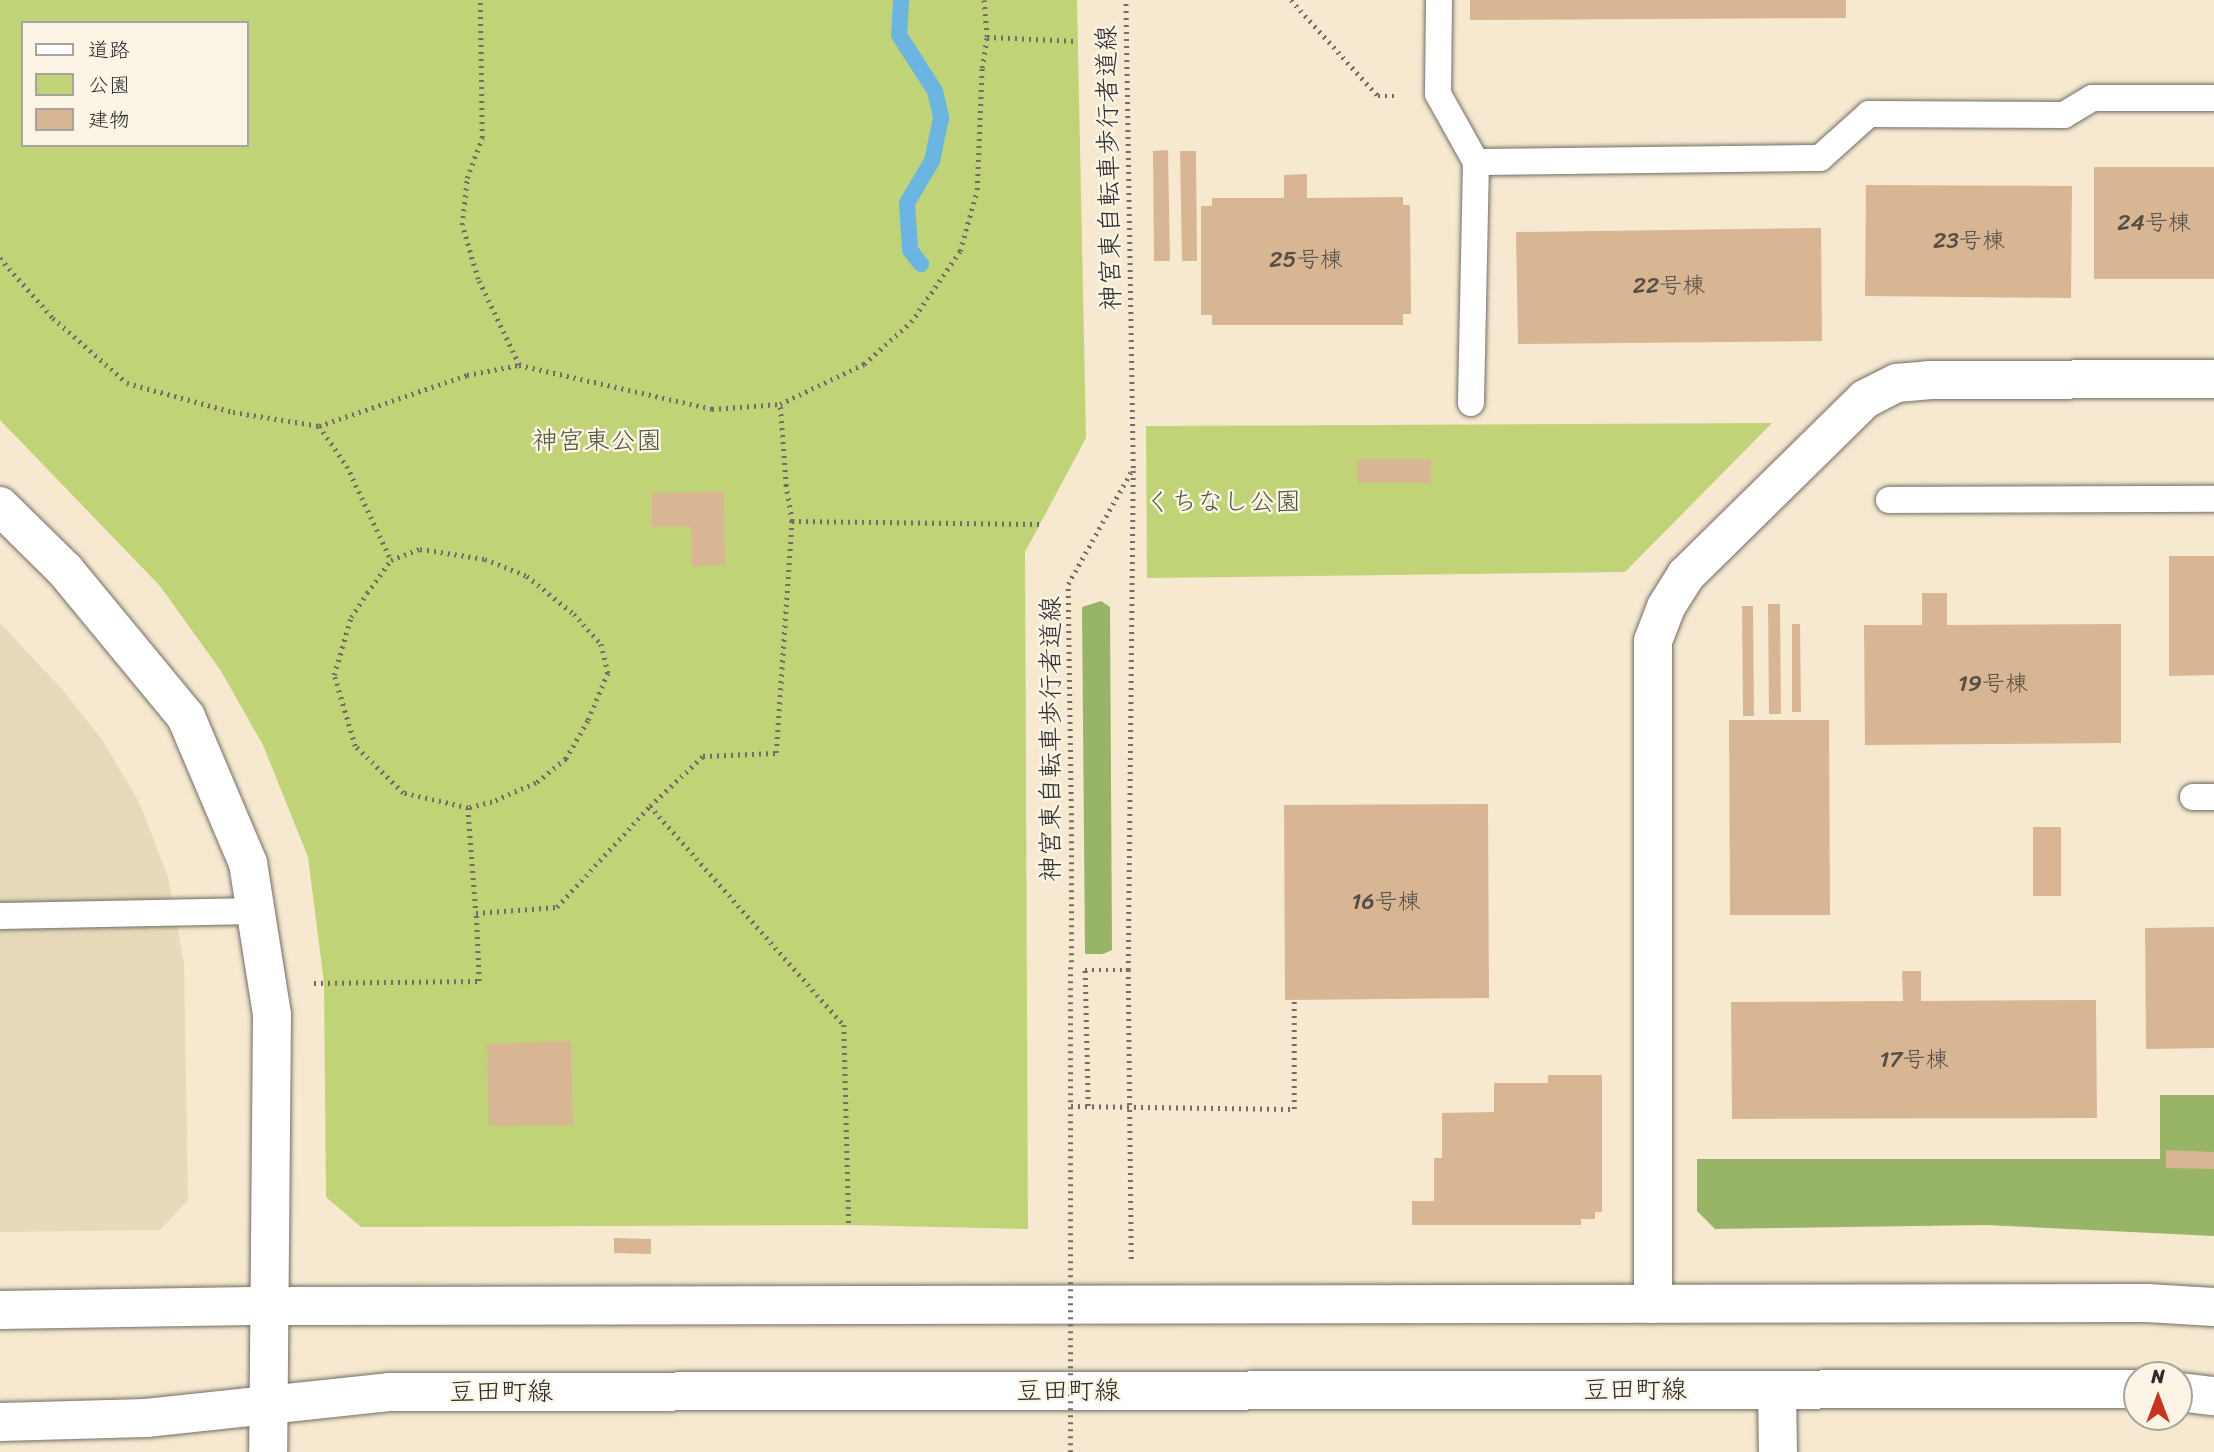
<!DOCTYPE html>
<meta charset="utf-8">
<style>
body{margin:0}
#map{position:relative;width:2214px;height:1452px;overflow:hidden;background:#f6e9d0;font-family:Sriracha,"Klee One",sans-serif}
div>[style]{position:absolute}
.built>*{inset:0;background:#e6daba}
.green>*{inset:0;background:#c0d376}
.forest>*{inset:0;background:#98b567}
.stream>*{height:16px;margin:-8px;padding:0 8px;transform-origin:8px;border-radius:8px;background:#6ab5e2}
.building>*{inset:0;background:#d8b694}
.path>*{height:4.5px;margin-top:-2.25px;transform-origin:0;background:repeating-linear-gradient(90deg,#726e65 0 2px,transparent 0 7px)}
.roads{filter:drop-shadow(0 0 2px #726e65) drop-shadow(0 0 2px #726e65)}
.lane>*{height:26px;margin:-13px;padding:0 13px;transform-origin:13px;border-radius:13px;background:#fff}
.street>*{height:38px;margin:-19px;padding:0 19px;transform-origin:19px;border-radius:19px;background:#fff}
.secondary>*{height:38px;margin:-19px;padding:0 19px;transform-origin:19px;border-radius:19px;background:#fff}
.path-bridge>*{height:4.5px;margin-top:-2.25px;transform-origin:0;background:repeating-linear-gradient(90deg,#726e65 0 2px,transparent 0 7px)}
span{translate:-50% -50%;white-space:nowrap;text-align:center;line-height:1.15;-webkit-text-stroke:5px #fcf5e5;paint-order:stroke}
.number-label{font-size:23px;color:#564e45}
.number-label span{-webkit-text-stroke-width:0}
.street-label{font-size:26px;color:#2b2b2b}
.park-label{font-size:26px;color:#50553e}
.legend{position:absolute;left:21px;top:21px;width:228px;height:126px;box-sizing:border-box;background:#fcf5e5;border:2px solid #a8a49b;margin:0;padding:9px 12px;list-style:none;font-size:21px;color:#2b2b2b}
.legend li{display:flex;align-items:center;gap:14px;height:35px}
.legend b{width:35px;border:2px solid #a8a49b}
.north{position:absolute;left:2123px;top:1361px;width:70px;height:70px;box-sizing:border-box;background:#fcf5e5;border:2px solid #a8a49b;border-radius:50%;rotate:0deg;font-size:19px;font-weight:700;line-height:28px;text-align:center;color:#2b2b2b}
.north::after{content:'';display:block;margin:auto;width:24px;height:32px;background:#c8321e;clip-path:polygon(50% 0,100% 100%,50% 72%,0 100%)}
</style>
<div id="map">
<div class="built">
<i style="clip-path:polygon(0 623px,61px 688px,103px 741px,139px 802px,168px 877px,184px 963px,188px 1200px,160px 1230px,0 1232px)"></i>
</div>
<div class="green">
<i style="clip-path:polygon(evenodd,0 0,1077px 0,1086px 438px,1025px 552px,1028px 1229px,849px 1225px,361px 1227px,326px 1197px,324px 983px,308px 857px,263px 745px,221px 671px,160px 586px,0 420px,0 0,23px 23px,247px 23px,247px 145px,23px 145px,23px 23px)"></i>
<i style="clip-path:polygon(1772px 423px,1625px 572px,1147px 578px,1146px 426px)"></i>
</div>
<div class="forest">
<i style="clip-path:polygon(1101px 601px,1110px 607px,1112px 950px,1103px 954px,1085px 954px,1082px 607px)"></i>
<i style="clip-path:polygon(2160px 1095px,2214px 1095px,2214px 1236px,1986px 1225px,1715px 1229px,1697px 1211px,1697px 1159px,2160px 1159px)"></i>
</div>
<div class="stream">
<i style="left:901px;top:0;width:35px;rotate:93deg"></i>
<i style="left:899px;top:35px;width:67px;rotate:57.3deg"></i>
<i style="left:935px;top:91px;width:28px;rotate:77deg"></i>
<i style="left:941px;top:118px;width:44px;rotate:101.8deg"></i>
<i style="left:932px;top:161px;width:49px;rotate:120.8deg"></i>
<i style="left:907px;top:203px;width:47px;rotate:86.3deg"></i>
<i style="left:910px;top:250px;width:18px;rotate:52deg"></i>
</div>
<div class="building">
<i style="clip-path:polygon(1470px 0,1846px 0,1846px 18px,1470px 20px)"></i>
<i style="clip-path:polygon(1168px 150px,1170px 261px,1154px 261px,1153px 151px)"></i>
<i style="clip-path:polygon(1180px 151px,1196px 151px,1197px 261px,1182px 261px)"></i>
<i style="clip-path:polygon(2094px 167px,2214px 167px,2214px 279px,2094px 279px)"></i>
<i style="clip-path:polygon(1307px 174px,1307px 198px,1403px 197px,1403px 205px,1410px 205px,1411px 314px,1403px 314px,1403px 325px,1212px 325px,1212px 315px,1201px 315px,1201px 206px,1212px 206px,1212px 198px,1284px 198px,1284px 175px)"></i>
<i style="clip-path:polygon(1866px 185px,2072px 186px,2071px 298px,1865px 296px)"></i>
<i style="clip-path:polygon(1821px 228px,1822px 341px,1518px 344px,1516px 232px)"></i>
<i style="clip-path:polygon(1357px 459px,1431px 459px,1431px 483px,1357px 483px)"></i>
<i style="clip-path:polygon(724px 492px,725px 565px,692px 566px,691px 526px,652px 527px,652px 493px)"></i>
<i style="clip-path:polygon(2169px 556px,2214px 556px,2214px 675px,2169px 676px)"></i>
<i style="clip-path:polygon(1922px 593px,1947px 593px,1947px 625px,2121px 624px,2121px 743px,1865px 745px,1864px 625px,1922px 625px)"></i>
<i style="clip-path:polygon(1768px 604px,1780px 604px,1781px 714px,1769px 714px)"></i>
<i style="clip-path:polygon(1742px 606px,1753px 606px,1754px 716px,1743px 716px)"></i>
<i style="clip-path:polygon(1792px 624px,1800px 624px,1801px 712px,1792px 712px)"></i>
<i style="clip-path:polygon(1729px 720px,1829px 720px,1830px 915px,1730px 915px)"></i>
<i style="clip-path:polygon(1488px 804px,1489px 998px,1285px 1000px,1284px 805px)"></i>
<i style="clip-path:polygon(2033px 827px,2061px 827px,2061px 896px,2033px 896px)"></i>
<i style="clip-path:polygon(2214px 927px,2214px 1048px,2146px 1049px,2145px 928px)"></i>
<i style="clip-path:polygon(1902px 971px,1921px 971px,1921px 1001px,2096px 1000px,2097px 1118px,1732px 1119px,1731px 1002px,1903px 1001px)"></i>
<i style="clip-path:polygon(571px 1041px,573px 1125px,489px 1126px,487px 1044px)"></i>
<i style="clip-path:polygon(1548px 1075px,1602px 1075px,1602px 1212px,1595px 1212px,1595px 1219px,1581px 1219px,1581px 1225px,1412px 1225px,1412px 1201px,1434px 1201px,1434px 1158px,1442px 1158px,1442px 1113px,1494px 1112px,1494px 1083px,1548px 1083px)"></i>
<i style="clip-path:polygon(2166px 1150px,2214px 1152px,2214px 1169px,2166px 1168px)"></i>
<i style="clip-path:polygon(614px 1238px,651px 1239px,651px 1254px,614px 1253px)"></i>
</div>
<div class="path">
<i style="left:1291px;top:0;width:130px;rotate:47.8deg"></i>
<i style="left:1378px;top:96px;width:20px"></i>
<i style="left:987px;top:37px;width:90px;rotate:2.5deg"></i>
<i style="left:0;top:258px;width:80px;rotate:48.5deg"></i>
<i style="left:53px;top:318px;width:98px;rotate:41.3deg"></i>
<i style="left:127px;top:383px;width:110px;rotate:15.3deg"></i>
<i style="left:233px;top:412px;width:87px;rotate:9.2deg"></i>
<i style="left:319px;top:426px;width:49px;rotate:55deg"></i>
<i style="left:347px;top:466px;width:104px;rotate:64.9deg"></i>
<i style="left:519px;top:365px;width:198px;rotate:12.8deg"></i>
<i style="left:712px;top:409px;width:68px;rotate:-4.2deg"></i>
<i style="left:780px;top:404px;width:93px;rotate:-25.5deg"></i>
<i style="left:864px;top:364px;width:63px;rotate:-41.8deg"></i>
<i style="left:911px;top:322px;width:86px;rotate:-55.4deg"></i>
<i style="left:960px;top:251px;width:63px;rotate:-74.4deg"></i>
<i style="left:977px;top:190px;width:122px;rotate:-87.7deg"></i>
<i style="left:982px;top:68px;width:31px;rotate:-81deg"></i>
<i style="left:987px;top:37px;width:37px;rotate:-95deg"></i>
<i style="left:319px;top:426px;width:157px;rotate:-19deg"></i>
<i style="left:467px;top:375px;width:53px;rotate:-10.9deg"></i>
<i style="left:519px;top:365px;width:95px;rotate:-115.5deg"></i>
<i style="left:478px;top:279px;width:56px;rotate:-106.5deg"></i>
<i style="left:462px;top:225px;width:47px;rotate:-83.9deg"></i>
<i style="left:467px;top:178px;width:43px;rotate:-69.4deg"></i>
<i style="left:482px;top:138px;width:138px;rotate:-90.8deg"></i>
<i style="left:792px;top:521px;width:248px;rotate:0.7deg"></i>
<i style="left:420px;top:549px;width:66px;rotate:8.7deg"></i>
<i style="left:485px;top:559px;width:45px;rotate:22deg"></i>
<i style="left:527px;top:576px;width:60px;rotate:39deg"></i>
<i style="left:574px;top:614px;width:40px;rotate:48deg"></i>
<i style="left:601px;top:644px;width:30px;rotate:76deg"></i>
<i style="left:608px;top:673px;width:52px;rotate:112.6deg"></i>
<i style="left:588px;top:721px;width:44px;rotate:120.1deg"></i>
<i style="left:566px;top:759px;width:38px;rotate:141deg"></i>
<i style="left:536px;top:783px;width:48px;rotate:156.6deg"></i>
<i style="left:492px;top:802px;width:25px;rotate:166deg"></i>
<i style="left:468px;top:808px;width:67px;rotate:-167deg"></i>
<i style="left:403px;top:793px;width:67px;rotate:-135.6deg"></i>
<i style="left:355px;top:746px;width:74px;rotate:-106.5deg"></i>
<i style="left:334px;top:675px;width:60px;rotate:-73.7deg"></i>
<i style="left:351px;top:617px;width:29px;rotate:-56deg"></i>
<i style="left:367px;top:593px;width:41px;rotate:-54deg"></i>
<i style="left:391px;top:560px;width:31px;rotate:-21deg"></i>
<i style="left:650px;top:806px;width:293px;rotate:48.5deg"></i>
<i style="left:844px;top:1025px;width:200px;rotate:88.6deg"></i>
<i style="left:468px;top:808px;width:105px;rotate:85.6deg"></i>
<i style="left:1071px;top:808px;width:224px;rotate:-90.8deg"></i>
<i style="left:1068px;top:584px;width:133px;rotate:-60.7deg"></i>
<i style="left:1133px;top:468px;width:468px;rotate:-90.9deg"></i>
<i style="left:314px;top:983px;width:165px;rotate:-0.7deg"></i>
<i style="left:479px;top:981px;width:68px;rotate:-92.5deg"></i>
<i style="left:476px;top:913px;width:81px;rotate:-4.2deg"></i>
<i style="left:557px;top:907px;width:137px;rotate:-47.4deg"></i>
<i style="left:650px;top:806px;width:73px;rotate:-43.3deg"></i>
<i style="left:703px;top:756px;width:73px;rotate:-2.4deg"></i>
<i style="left:776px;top:753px;width:233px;rotate:-86.1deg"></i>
<i style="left:792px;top:521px;width:36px;rotate:-100deg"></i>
<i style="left:786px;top:486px;width:82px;rotate:-94.2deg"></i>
<i style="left:1088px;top:1106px;width:136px;rotate:-91.3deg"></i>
<i style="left:1085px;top:970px;width:43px"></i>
<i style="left:1131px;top:1259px;width:289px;rotate:-90.6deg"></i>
<i style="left:1128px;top:970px;width:502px;rotate:-89.43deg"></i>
</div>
<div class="roads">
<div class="lane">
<i style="left:1439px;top:0;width:94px;rotate:90.6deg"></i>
<i style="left:1438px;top:94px;width:78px;rotate:60.8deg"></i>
<i style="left:1476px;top:162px;width:241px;rotate:91.2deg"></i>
<i style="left:1476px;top:162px;width:344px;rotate:-0.7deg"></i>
<i style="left:1820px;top:158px;width:66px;rotate:-41.9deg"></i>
<i style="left:1869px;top:114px;width:195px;rotate:0.3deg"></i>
<i style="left:2064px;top:115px;width:33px;rotate:-31deg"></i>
<i style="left:2092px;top:98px;width:122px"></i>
<i style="left:1889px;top:500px;width:325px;rotate:-0.2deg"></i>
<i style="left:2193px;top:797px;width:21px"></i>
<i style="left:0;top:916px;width:256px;rotate:-1.1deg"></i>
</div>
<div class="street">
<i style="left:1653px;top:1304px;width:663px;rotate:-90deg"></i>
<i style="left:1653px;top:641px;width:36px;rotate:-69deg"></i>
<i style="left:1666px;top:607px;width:38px;rotate:-58deg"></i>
<i style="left:1686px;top:575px;width:251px;rotate:-44.5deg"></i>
<i style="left:1865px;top:399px;width:36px;rotate:-27deg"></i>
<i style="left:1897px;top:383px;width:34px;rotate:-5deg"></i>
<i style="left:1931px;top:380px;width:283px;rotate:-0.2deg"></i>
<i style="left:1777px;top:1390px;width:62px;rotate:89.1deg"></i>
</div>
<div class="secondary">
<i style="left:0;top:506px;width:91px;rotate:44.6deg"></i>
<i style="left:65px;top:570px;width:190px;rotate:50.5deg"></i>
<i style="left:186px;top:717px;width:159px;rotate:67deg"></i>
<i style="left:248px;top:863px;width:154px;rotate:81deg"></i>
<i style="left:272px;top:1015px;width:437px;rotate:90.5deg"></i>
<i style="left:0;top:1310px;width:268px;rotate:-0.9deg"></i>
<i style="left:268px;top:1306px;width:1879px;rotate:-0.09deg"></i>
<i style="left:2147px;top:1303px;width:67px;rotate:3.4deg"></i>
<i style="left:2179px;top:1392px;width:35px;rotate:7deg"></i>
<i style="left:0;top:1422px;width:146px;rotate:-1.6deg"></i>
<i style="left:146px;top:1418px;width:244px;rotate:-6.1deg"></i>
<i style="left:389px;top:1392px;width:1748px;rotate:-0.1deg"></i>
</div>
</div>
<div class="path-bridge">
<i style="left:1071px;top:1106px;width:223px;rotate:0.8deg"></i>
<i style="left:1294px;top:1109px;width:109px;rotate:-90deg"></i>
<i style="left:1070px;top:1452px;width:644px;rotate:-89.91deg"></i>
</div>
<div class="number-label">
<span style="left:2154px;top:223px">24号棟</span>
<span style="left:1969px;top:241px">23号棟</span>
<span style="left:1306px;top:260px">25号棟</span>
<span style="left:1669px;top:286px">22号棟</span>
<span style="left:1993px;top:684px">19号棟</span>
<span style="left:1386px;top:902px">16号棟</span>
<span style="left:1914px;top:1060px">17号棟</span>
</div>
<div class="street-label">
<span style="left:1109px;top:168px;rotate:-91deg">神宮東自転車歩行者道線</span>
<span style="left:1051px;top:739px;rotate:-90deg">神宮東自転車歩行者道線</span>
<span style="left:1635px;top:1390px">豆田町線</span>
<span style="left:1068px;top:1391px">豆田町線</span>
<span style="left:501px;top:1392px">豆田町線</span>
</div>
<div class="park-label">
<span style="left:597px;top:441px">神宮東公園</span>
<span style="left:1223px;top:502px">くちなし公園</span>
</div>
<ul class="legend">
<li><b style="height:9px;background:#fff"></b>道路</li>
<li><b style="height:19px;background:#c0d376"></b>公園</li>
<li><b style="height:19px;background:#d8b694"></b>建物</li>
</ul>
<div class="north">N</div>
</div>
